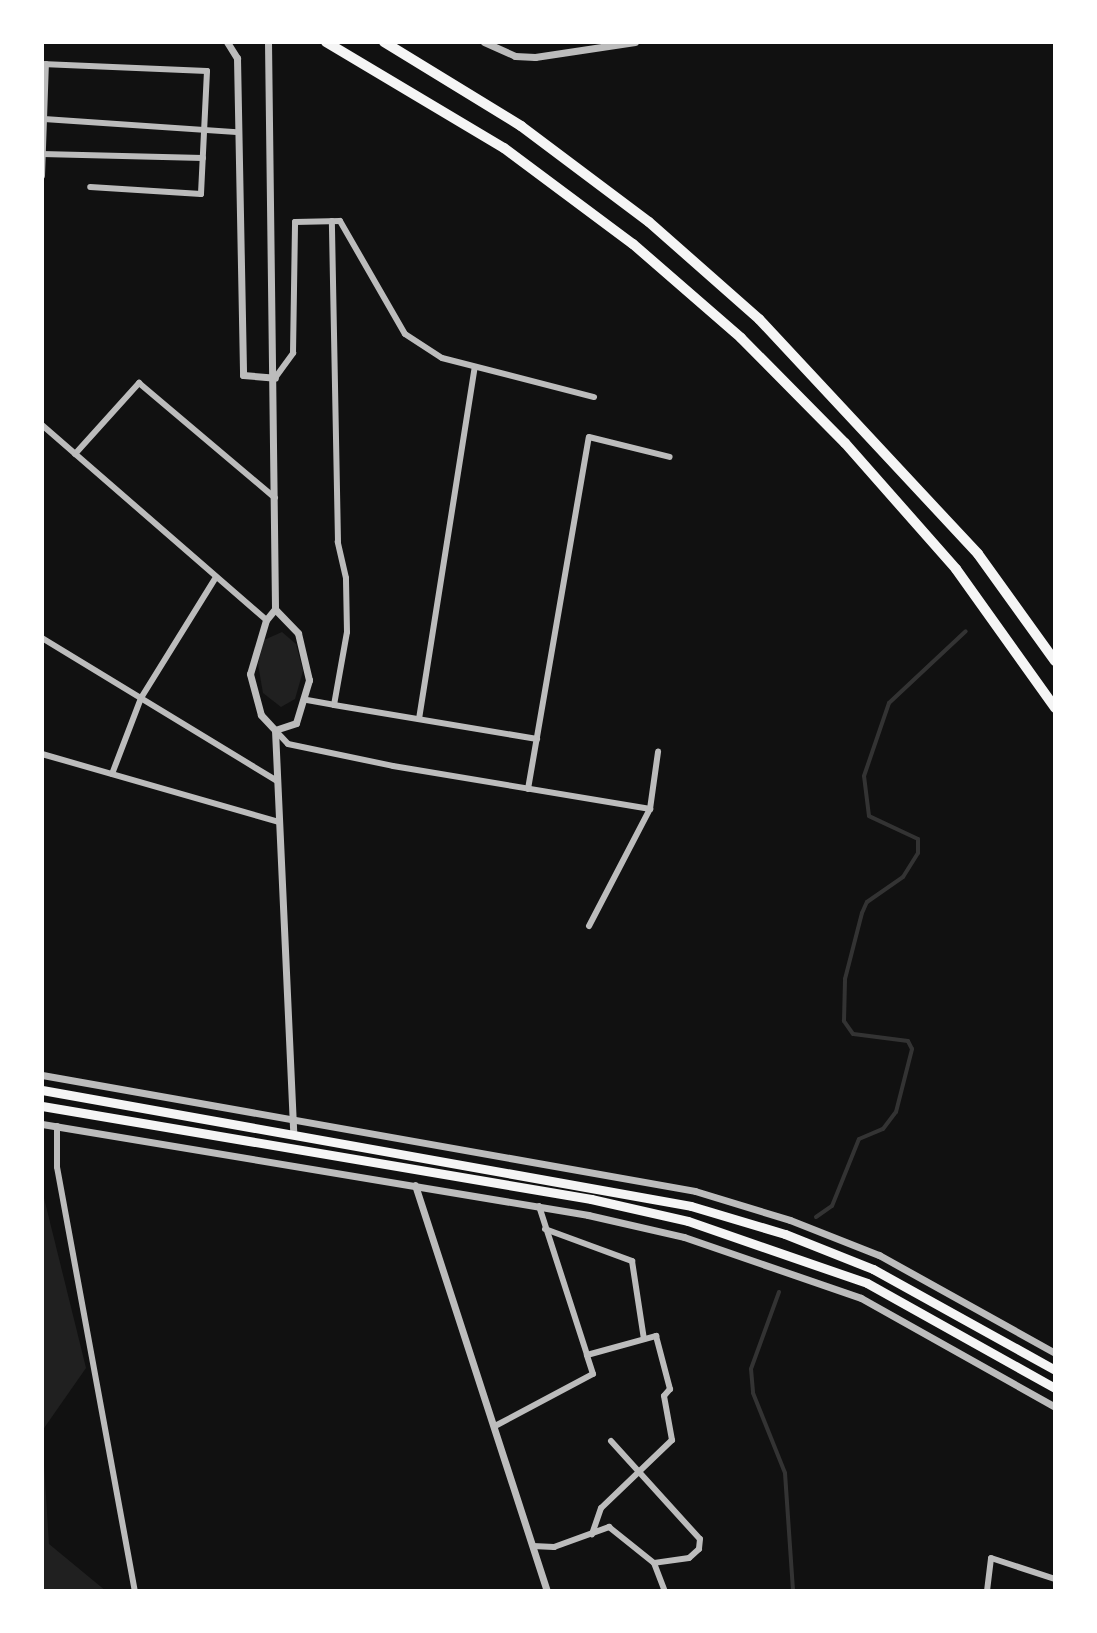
<!DOCTYPE html>
<style>
body{margin:0}
#map{position:relative;width:1097px;height:1633px;overflow:hidden;background:#111;font-family:Jost,sans-serif}
div>[style]{position:absolute}
.green>*{inset:0;background:#202020}
.stream>*{height:4px;margin:-2px;padding:0 2px;transform-origin:2px;border-radius:2px;background:#333}
.minor>*{height:6px;margin:-3px;padding:0 3px;transform-origin:3px;border-radius:3px;background:#bcbcbc}
.tertiary>*{height:7px;margin:-3.5px;padding:0 3.5px;transform-origin:3.5px;border-radius:3.5px;background:#bcbcbc}
.primary>*{height:9px;margin:-4.5px;padding:0 4.5px;transform-origin:4.5px;border-radius:4.5px;background:#f5f5f5}
.motorway>*{height:10px;margin:-5px;padding:0 5px;transform-origin:5px;border-radius:5px;background:#f5f5f5}
span{translate:-50% -50%;white-space:nowrap;text-align:center;line-height:1.15;-webkit-text-stroke:7px #fff;paint-order:stroke}
.frame{position:absolute;inset:0;border:44px solid #fff;pointer-events:none}
</style>
<div id="map">
<div class="green">
<i style="clip-path:polygon(282px 632px,296px 644px,303px 671px,295px 699px,281px 707px,263px 693px,258px 664px,264px 640px)"></i>
<i style="clip-path:polygon(42px 1190px,86px 1368px,42px 1431px)"></i>
<i style="clip-path:polygon(42px 1433px,49px 1544px,106px 1591px,42px 1591px)"></i>
</div>
<div class="stream">
<i style="left:816px;top:1217px;width:19px;rotate:-35deg"></i>
<i style="left:832px;top:1206px;width:72px;rotate:-68.1deg"></i>
<i style="left:859px;top:1139px;width:26px;rotate:-23deg"></i>
<i style="left:883px;top:1129px;width:21px;rotate:-53deg"></i>
<i style="left:896px;top:1112px;width:65px;rotate:-75.7deg"></i>
<i style="left:912px;top:1049px;width:9px;rotate:-117deg"></i>
<i style="left:908px;top:1041px;width:55px;rotate:-172.7deg"></i>
<i style="left:853px;top:1034px;width:16px;rotate:-125deg"></i>
<i style="left:844px;top:1021px;width:42px;rotate:-88.6deg"></i>
<i style="left:845px;top:979px;width:68px;rotate:-75.6deg"></i>
<i style="left:862px;top:913px;width:12px;rotate:-66deg"></i>
<i style="left:867px;top:902px;width:44px;rotate:-34.8deg"></i>
<i style="left:903px;top:877px;width:28px;rotate:-58deg"></i>
<i style="left:918px;top:853px;width:14px;rotate:-90deg"></i>
<i style="left:918px;top:839px;width:54px;rotate:-154.9deg"></i>
<i style="left:869px;top:816px;width:40px;rotate:-97.1deg"></i>
<i style="left:864px;top:776px;width:77px;rotate:-71.1deg"></i>
<i style="left:889px;top:703px;width:105px;rotate:-43.1deg"></i>
<i style="left:779px;top:1292px;width:82px;rotate:110deg"></i>
<i style="left:751px;top:1369px;width:24px;rotate:85deg"></i>
<i style="left:753px;top:1393px;width:86px;rotate:68.2deg"></i>
<i style="left:785px;top:1473px;width:118px;rotate:86.1deg"></i>
</div>
<div class="minor">
<i style="left:42px;top:64px;width:165px;rotate:2.4deg"></i>
<i style="left:207px;top:71px;width:123px;rotate:92.8deg"></i>
<i style="left:201px;top:194px;width:111px;rotate:-176.4deg"></i>
<i style="left:44px;top:119px;width:193px;rotate:3.9deg"></i>
<i style="left:42px;top:154px;width:161px;rotate:1.4deg"></i>
<i style="left:42px;top:176px;width:112px;rotate:-88deg"></i>
<i style="left:275px;top:378px;width:31px;rotate:-54deg"></i>
<i style="left:293px;top:353px;width:131px;rotate:-89.1deg"></i>
<i style="left:295px;top:222px;width:45px;rotate:-1.3deg"></i>
<i style="left:340px;top:221px;width:130px;rotate:60.1deg"></i>
<i style="left:405px;top:334px;width:44px;rotate:33deg"></i>
<i style="left:442px;top:358px;width:157px;rotate:14.4deg"></i>
<i style="left:42px;top:425px;width:297px;rotate:41deg"></i>
<i style="left:75px;top:454px;width:96px;rotate:-48deg"></i>
<i style="left:139px;top:383px;width:178px;rotate:40.2deg"></i>
<i style="left:42px;top:638px;width:275px;rotate:31.3deg"></i>
<i style="left:307px;top:700px;width:27px;rotate:10deg"></i>
<i style="left:334px;top:705px;width:74px;rotate:-79.9deg"></i>
<i style="left:347px;top:632px;width:54px;rotate:-91.1deg"></i>
<i style="left:346px;top:578px;width:37px;rotate:-103deg"></i>
<i style="left:338px;top:542px;width:321px;rotate:-91.1deg"></i>
<i style="left:334px;top:705px;width:206px;rotate:9.5deg"></i>
<i style="left:419px;top:719px;width:356px;rotate:-81deg"></i>
<i style="left:275px;top:730px;width:19px;rotate:47deg"></i>
<i style="left:288px;top:744px;width:107px;rotate:11.8deg"></i>
<i style="left:393px;top:766px;width:261px;rotate:9.5deg"></i>
<i style="left:650px;top:809px;width:58px;rotate:-82deg"></i>
<i style="left:42px;top:754px;width:247px;rotate:16deg"></i>
<i style="left:112px;top:774px;width:81px;rotate:-69.1deg"></i>
<i style="left:141px;top:698px;width:142px;rotate:-58.2deg"></i>
<i style="left:528px;top:789px;width:357px;rotate:-80.2deg"></i>
<i style="left:589px;top:437px;width:83px;rotate:13.9deg"></i>
<i style="left:589px;top:926px;width:132px;rotate:-62.5deg"></i>
<i style="left:57px;top:1126px;width:41px;rotate:90deg"></i>
<i style="left:57px;top:1167px;width:431px;rotate:79.6deg"></i>
<i style="left:539px;top:1206px;width:157px;rotate:72.1deg"></i>
<i style="left:587px;top:1355px;width:72px;rotate:-15.4deg"></i>
<i style="left:656px;top:1336px;width:55px;rotate:75.2deg"></i>
<i style="left:670px;top:1389px;width:9px;rotate:131deg"></i>
<i style="left:664px;top:1396px;width:45px;rotate:79.7deg"></i>
<i style="left:672px;top:1440px;width:98px;rotate:136.2deg"></i>
<i style="left:601px;top:1508px;width:28px;rotate:109deg"></i>
<i style="left:545px;top:1229px;width:93px;rotate:20.2deg"></i>
<i style="left:632px;top:1261px;width:79px;rotate:81.3deg"></i>
<i style="left:495px;top:1426px;width:111px;rotate:-28deg"></i>
<i style="left:593px;top:1374px;width:20px;rotate:-108deg"></i>
<i style="left:611px;top:1441px;width:132px;rotate:47.8deg"></i>
<i style="left:700px;top:1539px;width:10px;rotate:96deg"></i>
<i style="left:699px;top:1549px;width:13px;rotate:138deg"></i>
<i style="left:689px;top:1558px;width:35px;rotate:172deg"></i>
<i style="left:533px;top:1546px;width:21px;rotate:3deg"></i>
<i style="left:554px;top:1547px;width:59px;rotate:-20deg"></i>
<i style="left:609px;top:1527px;width:58px;rotate:38.7deg"></i>
<i style="left:654px;top:1563px;width:30px;rotate:69deg"></i>
<i style="left:987px;top:1591px;width:33px;rotate:-83deg"></i>
<i style="left:991px;top:1558px;width:67px;rotate:18.2deg"></i>
</div>
<div class="tertiary">
<i style="left:227px;top:42px;width:19px;rotate:58deg"></i>
<i style="left:237px;top:58px;width:317px;rotate:88.9deg"></i>
<i style="left:243px;top:375px;width:32px;rotate:5deg"></i>
<i style="left:268px;top:42px;width:567px;rotate:89.29deg"></i>
<i style="left:484px;top:42px;width:34px;rotate:24deg"></i>
<i style="left:515px;top:56px;width:20px;rotate:3deg"></i>
<i style="left:535px;top:57px;width:101px;rotate:-8.5deg"></i>
<i style="left:275px;top:730px;width:22px;rotate:-18deg"></i>
<i style="left:296px;top:723px;width:45px;rotate:-73.2deg"></i>
<i style="left:309px;top:680px;width:48px;rotate:-103.2deg"></i>
<i style="left:298px;top:633px;width:33px;rotate:-134deg"></i>
<i style="left:275px;top:609px;width:14px;rotate:129deg"></i>
<i style="left:266px;top:620px;width:56px;rotate:106.5deg"></i>
<i style="left:250px;top:674px;width:42px;rotate:75deg"></i>
<i style="left:261px;top:715px;width:21px;rotate:47deg"></i>
<i style="left:275px;top:730px;width:403px;rotate:87.4deg"></i>
<i style="left:42px;top:1075px;width:663px;rotate:10.07deg"></i>
<i style="left:695px;top:1191px;width:99px;rotate:17deg"></i>
<i style="left:790px;top:1220px;width:96px;rotate:21.5deg"></i>
<i style="left:879px;top:1255px;width:201px;rotate:29.1deg"></i>
<i style="left:42px;top:1124px;width:554px;rotate:9.46deg"></i>
<i style="left:588px;top:1215px;width:98px;rotate:12.9deg"></i>
<i style="left:684px;top:1237px;width:187px;rotate:19deg"></i>
<i style="left:861px;top:1298px;width:223px;rotate:29.3deg"></i>
<i style="left:415px;top:1185px;width:427px;rotate:72deg"></i>
</div>
<div class="primary">
<i style="left:42px;top:1090px;width:659px;rotate:10.13deg"></i>
<i style="left:691px;top:1206px;width:98px;rotate:16.6deg"></i>
<i style="left:785px;top:1234px;width:95px;rotate:21.7deg"></i>
<i style="left:873px;top:1269px;width:208px;rotate:29deg"></i>
<i style="left:42px;top:1106px;width:557px;rotate:9.61deg"></i>
<i style="left:591px;top:1199px;width:99px;rotate:12.8deg"></i>
<i style="left:688px;top:1221px;width:189px;rotate:19.1deg"></i>
<i style="left:867px;top:1283px;width:215px;rotate:29.2deg"></i>
</div>
<div class="motorway">
<i style="left:326px;top:42px;width:207px;rotate:30.8deg"></i>
<i style="left:504px;top:148px;width:161px;rotate:36.7deg"></i>
<i style="left:633px;top:244px;width:143px;rotate:41deg"></i>
<i style="left:741px;top:338px;width:148px;rotate:45.3deg"></i>
<i style="left:845px;top:443px;width:168px;rotate:48.6deg"></i>
<i style="left:956px;top:569px;width:171px;rotate:54.5deg"></i>
<i style="left:384px;top:42px;width:161px;rotate:31.5deg"></i>
<i style="left:521px;top:126px;width:160px;rotate:36.9deg"></i>
<i style="left:649px;top:222px;width:147px;rotate:41.4deg"></i>
<i style="left:759px;top:319px;width:321px;rotate:47deg"></i>
<i style="left:978px;top:554px;width:132px;rotate:54.3deg"></i>
</div>
<div class="frame"></div>
</div>
